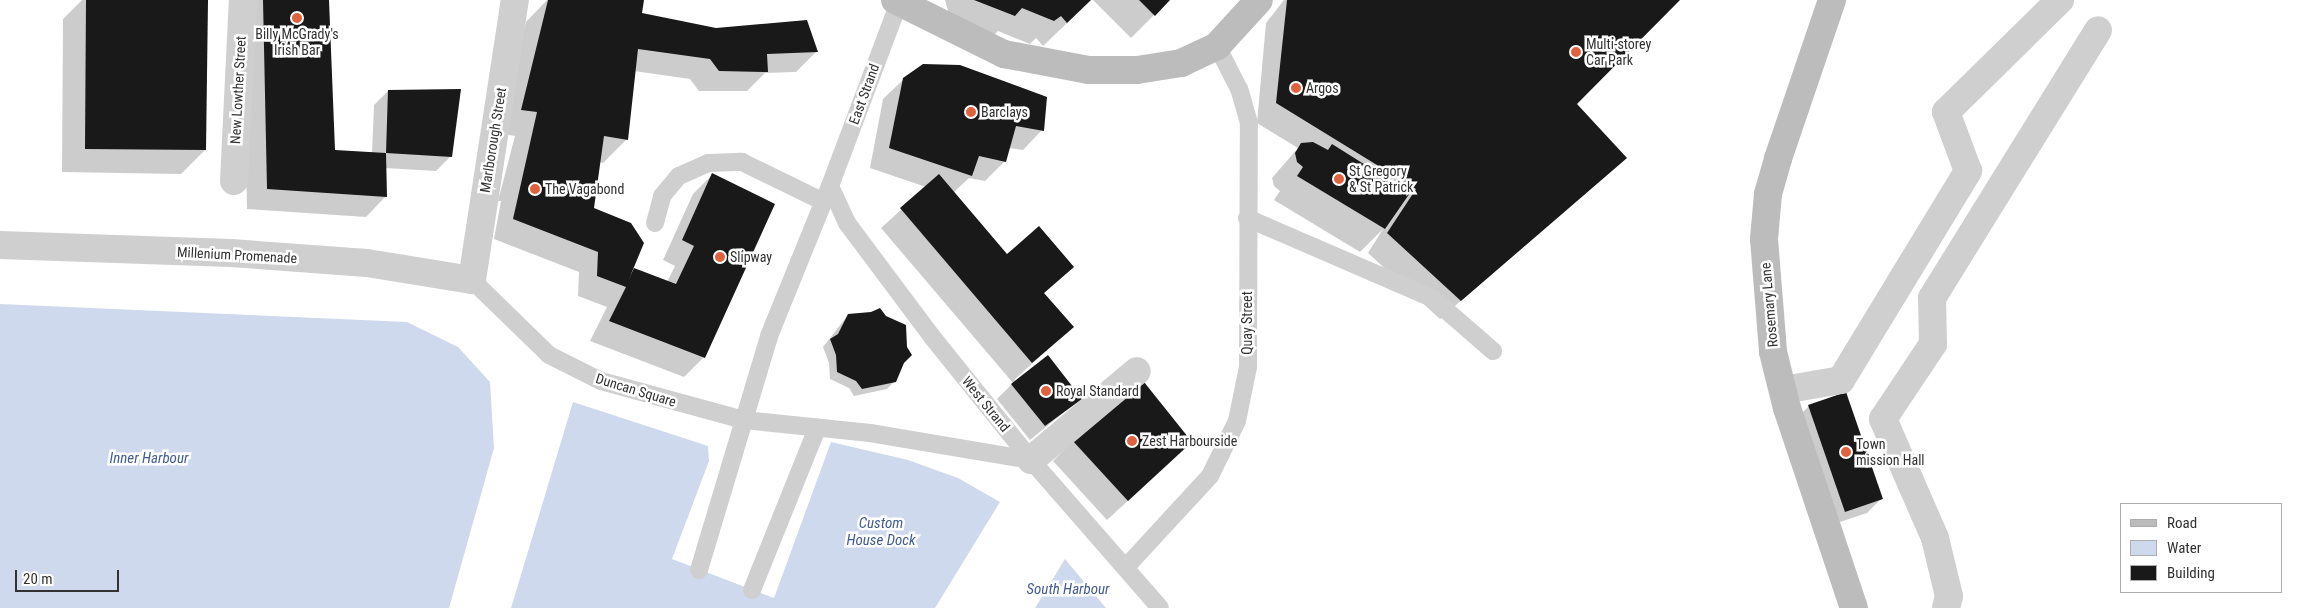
<!DOCTYPE html>
<style>
body{margin:0}
#map{position:relative;width:2298px;height:608px;overflow:hidden;background:#fff;font-family:"Roboto Condensed",sans-serif}
div>[style]{position:absolute}
.water>*{inset:0;background:#cfd9ed}
.shadow>*{inset:0;background:#0003}
.building>*{inset:0;background:#191919}
.lane>*{height:18px;margin:-9px;padding:0 9px;transform-origin:9px;border-radius:9px;background:#cfcfcf}
.street>*{height:28px;margin:-14px;padding:0 14px;transform-origin:14px;border-radius:14px;background:#cfcfcf}
.secondary>*{height:28px;margin:-14px;padding:0 14px;transform-origin:14px;border-radius:14px;background:#bcbcbc}
.dots>*{width:14px;height:14px;translate:-50% -50%;box-sizing:border-box;border:2px solid #fff;border-radius:50%}
span{translate:-50% -50%;white-space:nowrap;text-align:center;line-height:1.15;-webkit-text-stroke:5px #fff;paint-order:stroke}
.poi-label{font-size:14px;color:#323232}
.left{translate:0 -50%;text-align:left}
.street-label{font-size:14px;color:#323232}
.water-label{font-size:15px;color:#425c93;font-style:italic}
.legend{position:absolute;left:2120px;top:503px;width:162px;height:90px;box-sizing:border-box;background:#fff;border:1px solid #adadad;margin:0;padding:6px 9px;list-style:none;font-size:15px;color:#323232}
.legend li{display:flex;align-items:center;gap:10px;height:25px}
.legend b{width:25px;border:1px solid #adadad}
.scale{position:absolute;left:15px;top:570px;width:104px;height:22px;box-sizing:border-box;border:2px solid #323232;border-top:0;padding-left:6px;font-size:15px;line-height:18px;white-space:nowrap;color:#323232;-webkit-text-stroke:4px #fff;paint-order:stroke}
</style>
<div id="map">
<div class="water">
<i style="clip-path:polygon(0 304px,407px 322px,458px 347px,490px 382px,494px 448px,449px 608px,0 608px)"></i>
<i style="clip-path:polygon(573px 402px,708px 446px,709px 461px,672px 559px,774px 598px,831px 442px,908px 460px,958px 478px,1000px 502px,935px 608px,511px 608px)"></i>
<i style="clip-path:polygon(1065px 559px,1106px 608px,1035px 608px)"></i>
</div>
<div class="shadow">
<i style="clip-path:polygon(82px 0,207px 0,205px 150px,181px 174px,62px 172px,63px 19px)"></i>
<i style="clip-path:polygon(249px 0,327px 0,334px 151px,372px 153px,374px 105px,388px 91px,451px 156px,436px 171px,385px 168px,385px 197px,366px 217px,247px 209px,244px 58px)"></i>
<i style="clip-path:polygon(547px 0,643px 0,641px 14px,816px 52px,796px 72px,765px 73px,747px 91px,699px 91px,690px 79px,634px 71px,626px 140px,603px 163px,598px 162px,592px 209px,629px 275px,635px 270px,667px 282px,675px 266px,663px 260px,693px 194px,713px 174px,704px 357px,684px 377px,590px 341px,607px 307px,578px 296px,579px 272px,494px 239px,501px 201px,498px 201px,515px 136px,498px 133px,526px 22px)"></i>
<i style="clip-path:polygon(945px 0,1091px 0,1043px 46px,1036px 38px,1030px 44px,998px 31px,990px 39px,952px 24px)"></i>
<i style="clip-path:polygon(1093px 0,1169px 0,1131px 38px)"></i>
<i style="clip-path:polygon(1284px 0,1678px 0,1574px 106px,1625px 158px,1440px 319px,1368px 253px,1383px 229px,1360px 252px,1274px 200px,1280px 191px,1274px 186px,1272px 178px,1298px 148px,1257px 123px,1266px 23px)"></i>
<i style="clip-path:polygon(904px 79px,1042px 130px,1023px 150px,1009px 148px,1005px 161px,985px 181px,969px 178px,953px 193px,1007px 255px,1072px 266px,1043px 294px,1072px 327px,1014px 380px,1080px 399px,1030px 440px,997px 399px,1013px 383px,881px 228px,926px 187px,870px 168px,883px 99px)"></i>
<i style="clip-path:polygon(848px 315px,903px 362px,895px 381px,887px 389px,854px 396px,849px 388px,830px 379px,829px 363px,823px 347px)"></i>
<i style="clip-path:polygon(1809px 406px,1882px 498px,1867px 513px,1831px 525px,1794px 421px)"></i>
<i style="clip-path:polygon(1073px 441px,1170px 462px,1107px 520px,1053px 461px)"></i>
</div>
<div class="building">
<i style="clip-path:polygon(86px 0,208px 0,206px 150px,85px 149px)"></i>
<i style="clip-path:polygon(263px 0,329px 0,335px 150px,386px 153px,387px 197px,267px 189px)"></i>
<i style="clip-path:polygon(548px 0,644px 0,642px 13px,716px 28px,807px 20px,818px 52px,767px 54px,768px 72px,719px 71px,710px 59px,638px 49px,628px 140px,604px 136px,594px 208px,631px 223px,644px 243px,629px 279px,634px 268px,676px 284px,694px 246px,682px 240px,712px 173px,775px 204px,705px 358px,609px 321px,626px 287px,597px 276px,598px 252px,513px 219px,537px 112px,521px 110px)"></i>
<i style="clip-path:polygon(974px 0,1091px 0,1067px 23px,1061px 16px,1054px 21px,1022px 8px,1015px 16px)"></i>
<i style="clip-path:polygon(1139px 0,1170px 0,1155px 16px)"></i>
<i style="clip-path:polygon(1287px 0,1680px 0,1577px 104px,1627px 158px,1461px 301px,1387px 233px,1416px 189px,1276px 103px)"></i>
<i style="clip-path:polygon(923px 64px,960px 65px,1047px 97px,1044px 131px,1016px 126px,1006px 162px,979px 156px,972px 176px,889px 148px,903px 78px)"></i>
<i style="clip-path:polygon(461px 89px,452px 157px,386px 153px,388px 90px)"></i>
<i style="clip-path:polygon(1313px 142px,1328px 150px,1332px 144px,1410px 193px,1385px 229px,1297px 176px,1303px 167px,1297px 162px,1295px 153px,1301px 143px)"></i>
<i style="clip-path:polygon(939px 174px,1007px 254px,1039px 226px,1074px 267px,1044px 293px,1074px 327px,1032px 363px,900px 208px)"></i>
<i style="clip-path:polygon(880px 308px,886px 316px,906px 325px,907px 347px,912px 355px,904px 363px,896px 382px,862px 389px,856px 381px,837px 372px,836px 355px,830px 339px,838px 334px,848px 314px,871px 312px)"></i>
<i style="clip-path:polygon(1048px 355px,1082px 399px,1045px 426px,1011px 384px)"></i>
<i style="clip-path:polygon(1144px 382px,1192px 442px,1128px 501px,1072px 440px)"></i>
<i style="clip-path:polygon(1846px 392px,1883px 499px,1845px 512px,1808px 405px)"></i>
</div>
<div class="lane">
<i style="left:830px;top:186px;width:41px;rotate:65.3deg"></i>
<i style="left:847px;top:223px;width:144px;rotate:53.2deg"></i>
<i style="left:933px;top:338px;width:156px;rotate:51.2deg"></i>
<i style="left:1031px;top:460px;width:196px;rotate:48.9deg"></i>
<i style="left:1247px;top:218px;width:202px;rotate:23.4deg"></i>
<i style="left:1432px;top:298px;width:81px;rotate:41deg"></i>
<i style="left:655px;top:223px;width:28px;rotate:-75deg"></i>
<i style="left:662px;top:196px;width:26px;rotate:-50deg"></i>
<i style="left:679px;top:176px;width:32px;rotate:-24deg"></i>
<i style="left:708px;top:163px;width:34px;rotate:-2deg"></i>
<i style="left:742px;top:162px;width:89px;rotate:26deg"></i>
<i style="left:472px;top:280px;width:107px;rotate:44.2deg"></i>
<i style="left:549px;top:355px;width:58px;rotate:26.6deg"></i>
<i style="left:601px;top:381px;width:148px;rotate:15.3deg"></i>
<i style="left:744px;top:420px;width:127px;rotate:5.9deg"></i>
<i style="left:870px;top:433px;width:163px;rotate:9.5deg"></i>
<i style="left:1126px;top:567px;width:124px;rotate:-47.3deg"></i>
<i style="left:1210px;top:476px;width:61px;rotate:-63.9deg"></i>
<i style="left:1237px;top:421px;width:55px;rotate:-78.5deg"></i>
<i style="left:1248px;top:367px;width:244px;rotate:-89.8deg"></i>
<i style="left:1249px;top:123px;width:35px;rotate:-106deg"></i>
<i style="left:1239px;top:89px;width:48px;rotate:-117.1deg"></i>
<i style="left:699px;top:570px;width:244px;rotate:-73.3deg"></i>
<i style="left:769px;top:336px;width:162px;rotate:-67.9deg"></i>
<i style="left:830px;top:186px;width:197px;rotate:-69.4deg"></i>
<i style="left:752px;top:590px;width:175px;rotate:-68.1deg"></i>
</div>
<div class="street">
<i style="left:234px;top:181px;width:181px;rotate:-87.2deg"></i>
<i style="left:0;top:245px;width:231px;rotate:2deg"></i>
<i style="left:231px;top:253px;width:136px;rotate:4.2deg"></i>
<i style="left:367px;top:263px;width:106px;rotate:9.2deg"></i>
<i style="left:472px;top:280px;width:283px;rotate:-81.3deg"></i>
<i style="left:1783px;top:390px;width:59px;rotate:-9.8deg"></i>
<i style="left:1841px;top:380px;width:245px;rotate:-58.7deg"></i>
<i style="left:1968px;top:171px;width:63px;rotate:-110.4deg"></i>
<i style="left:1946px;top:112px;width:160px;rotate:-44.5deg"></i>
<i style="left:1031px;top:460px;width:138px;rotate:-40deg"></i>
<i style="left:1946px;top:608px;width:12px;rotate:-76deg"></i>
<i style="left:1949px;top:596px;width:60px;rotate:-103.6deg"></i>
<i style="left:1935px;top:538px;width:130px;rotate:-113.6deg"></i>
<i style="left:1883px;top:419px;width:90px;rotate:-56.3deg"></i>
<i style="left:1933px;top:344px;width:46px;rotate:-91.2deg"></i>
<i style="left:1932px;top:298px;width:315px;rotate:-58.2deg"></i>
</div>
<div class="secondary">
<i style="left:895px;top:0;width:122px;rotate:26.4deg"></i>
<i style="left:1004px;top:54px;width:86px;rotate:10.7deg"></i>
<i style="left:1089px;top:70px;width:48px"></i>
<i style="left:1137px;top:70px;width:45px;rotate:-9deg"></i>
<i style="left:1181px;top:63px;width:40px;rotate:-25deg"></i>
<i style="left:1217px;top:46px;width:62px;rotate:-47.6deg"></i>
<i style="left:1832px;top:0;width:168px;rotate:108.8deg"></i>
<i style="left:1778px;top:159px;width:36px;rotate:106deg"></i>
<i style="left:1768px;top:194px;width:45px;rotate:95.1deg"></i>
<i style="left:1764px;top:239px;width:113px;rotate:85.4deg"></i>
<i style="left:1773px;top:352px;width:58px;rotate:76deg"></i>
<i style="left:1787px;top:408px;width:211px;rotate:71.5deg"></i>
</div>
<div class="dots">
<i style="left:297px;top:18px;background:#e0623e"></i>
<i style="left:1576px;top:52px;background:#e0623e"></i>
<i style="left:1296px;top:88px;background:#e0623e"></i>
<i style="left:971px;top:112px;background:#e0623e"></i>
<i style="left:1339px;top:179px;background:#e0623e"></i>
<i style="left:535px;top:189px;background:#e0623e"></i>
<i style="left:720px;top:257px;background:#e0623e"></i>
<i style="left:1046px;top:391px;background:#e0623e"></i>
<i style="left:1132px;top:441px;background:#e0623e"></i>
<i style="left:1846px;top:452px;background:#e0623e"></i>
</div>
<div class="poi-label">
<span style="left:297px;top:42px">Billy McGrady's<br>Irish Bar</span>
<span class="left" style="left:1586px;top:52px">Multi-storey<br>Car Park</span>
<span class="left" style="left:1306px;top:88px">Argos</span>
<span class="left" style="left:981px;top:112px">Barclays</span>
<span class="left" style="left:1349px;top:179px">St Gregory<br>&amp; St Patrick</span>
<span class="left" style="left:545px;top:189px">The Vagabond</span>
<span class="left" style="left:730px;top:257px">Slipway</span>
<span class="left" style="left:1056px;top:391px">Royal Standard</span>
<span class="left" style="left:1142px;top:441px">Zest Harbourside</span>
<span class="left" style="left:1856px;top:452px">Town<br>mission Hall</span>
</div>
<div class="street-label">
<span style="left:238px;top:90px;rotate:-87deg">New Lowther Street</span>
<span style="left:864px;top:94px;rotate:-70deg">East Strand</span>
<span style="left:493px;top:140px;rotate:-81deg">Marlborough Street</span>
<span style="left:237px;top:255px;rotate:3deg">Millenium Promenade</span>
<span style="left:1769px;top:305px;rotate:-95deg">Rosemary Lane</span>
<span style="left:1247px;top:323px;rotate:-90deg">Quay Street</span>
<span style="left:636px;top:390px;rotate:17deg">Duncan Square</span>
<span style="left:986px;top:404px;rotate:51deg">West Strand</span>
</div>
<div class="water-label">
<span style="left:149px;top:459px">Inner Harbour</span>
<span style="left:881px;top:532px">Custom<br>House Dock</span>
<span style="left:1068px;top:590px">South Harbour</span>
</div>
<ul class="legend">
<li><b style="height:6px;background:#bcbcbc"></b>Road</li>
<li><b style="height:14px;background:#cfd9ed"></b>Water</li>
<li><b style="height:14px;background:#191919"></b>Building</li>
</ul>
<div class="scale">20 m</div>
</div>
